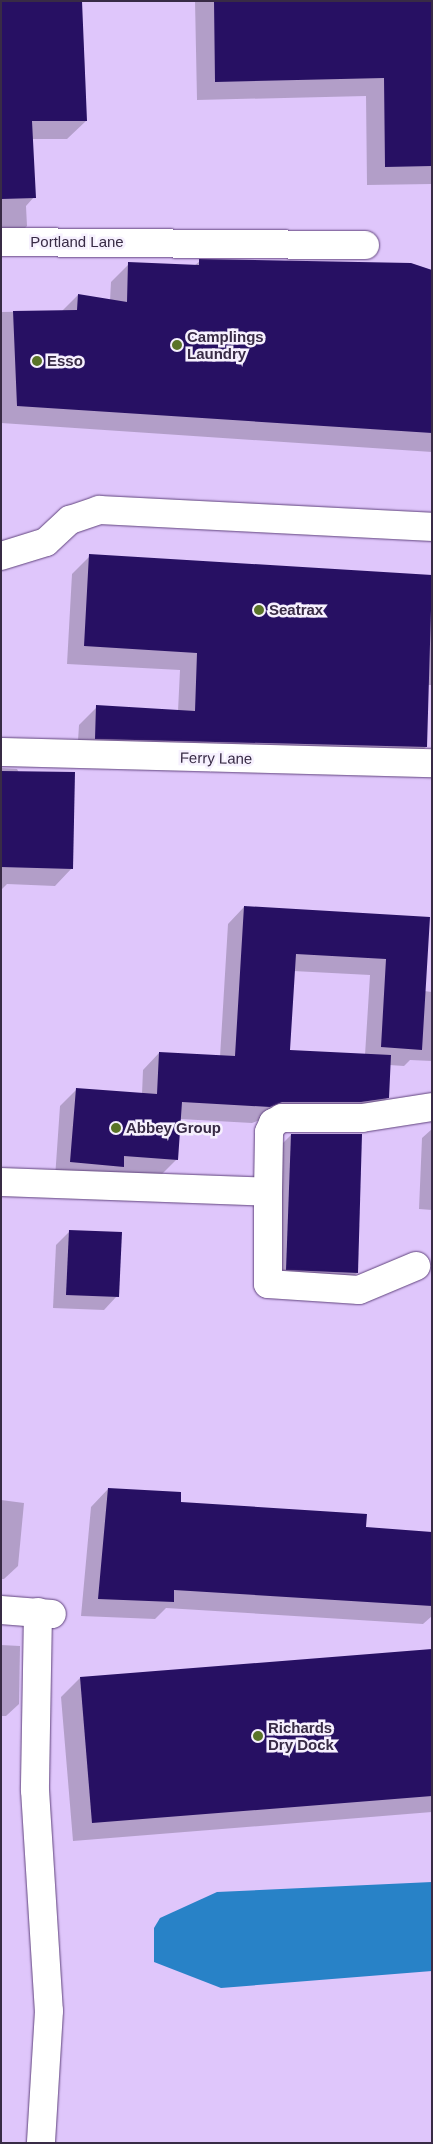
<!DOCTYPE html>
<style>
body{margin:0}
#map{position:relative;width:433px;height:2144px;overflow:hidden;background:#dfc6fb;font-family:Helvetica,sans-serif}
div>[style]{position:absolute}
.water>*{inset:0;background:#2882c7}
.shadow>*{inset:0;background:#0003}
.building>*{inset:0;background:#271063}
.roads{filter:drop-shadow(0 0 1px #60437d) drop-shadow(0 0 1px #60437d)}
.minor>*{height:28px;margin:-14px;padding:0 14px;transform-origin:14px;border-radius:14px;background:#fff}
.dots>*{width:14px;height:14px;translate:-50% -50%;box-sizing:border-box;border:2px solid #f6f0fe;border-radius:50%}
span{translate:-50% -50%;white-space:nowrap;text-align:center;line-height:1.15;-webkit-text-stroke:5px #f6f0fe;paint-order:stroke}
.street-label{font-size:15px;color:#382b45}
.poi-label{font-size:15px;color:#382b45;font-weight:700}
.left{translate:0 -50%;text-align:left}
.frame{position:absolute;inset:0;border:2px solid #382b45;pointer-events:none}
</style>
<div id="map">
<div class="water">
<i style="clip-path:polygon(432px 1882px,432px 1971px,221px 1988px,154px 1962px,154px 1928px,160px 1918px,217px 1892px)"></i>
</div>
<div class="shadow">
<i style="clip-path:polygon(1px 1px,81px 1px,85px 75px,86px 121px,67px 139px,32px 139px,34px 197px,26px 206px,27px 226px,8px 245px,1px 245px)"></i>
<i style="clip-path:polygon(195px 1px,432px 1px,432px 184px,367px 185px,366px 96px,197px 100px)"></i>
<i style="clip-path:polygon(200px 261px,432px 274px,432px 452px,1px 423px,1px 312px,62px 311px,78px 295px,110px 301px,111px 282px,129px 264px,194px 266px)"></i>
<i style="clip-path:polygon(90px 556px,432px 576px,432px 685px,428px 685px,426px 747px,408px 765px,77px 756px,79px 725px,97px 707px,178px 711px,180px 670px,67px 664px,72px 574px)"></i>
<i style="clip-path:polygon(1px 768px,17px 769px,72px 868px,55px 886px,7px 884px,1px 890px)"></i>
<i style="clip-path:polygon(evenodd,244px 907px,429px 918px,424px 991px,432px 992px,432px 1061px,410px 1060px,404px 1066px,389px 1065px,388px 1097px,371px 1114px,265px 1118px,252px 1123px,180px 1119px,177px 1159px,160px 1176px,116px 1172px,106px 1182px,55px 1178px,60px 1106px,77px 1089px,142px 1094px,143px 1070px,159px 1053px,220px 1057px,228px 924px,244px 907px,293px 971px,370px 975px,365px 1055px,288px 1051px,293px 971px)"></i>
<i style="clip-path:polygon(432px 1129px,432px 1294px,432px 1210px,419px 1209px,422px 1138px)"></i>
<i style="clip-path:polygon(291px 1135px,357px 1273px,339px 1290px,270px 1286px,274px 1152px)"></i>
<i style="clip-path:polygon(70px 1231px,117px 1296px,104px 1310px,53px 1308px,56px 1245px)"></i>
<i style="clip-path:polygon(108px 1489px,179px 1503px,364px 1528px,432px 1533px,432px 1616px,423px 1624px,166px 1608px,155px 1619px,81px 1616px,91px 1507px)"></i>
<i style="clip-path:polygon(1px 1500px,24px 1503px,18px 1566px,4px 1579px,1px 1579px)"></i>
<i style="clip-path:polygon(1px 1645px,20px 1646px,19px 1704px,6px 1716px,1px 1716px)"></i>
<i style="clip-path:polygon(432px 1650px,432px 1812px,73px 1841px,61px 1697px,80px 1678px)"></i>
</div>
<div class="building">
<i style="clip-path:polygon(1px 1px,82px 1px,87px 121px,32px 121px,36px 198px,1px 199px)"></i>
<i style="clip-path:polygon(214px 1px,432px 1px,432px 166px,385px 167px,384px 78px,215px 82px)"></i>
<i style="clip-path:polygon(199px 259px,411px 263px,432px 270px,432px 433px,17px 406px,13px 311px,77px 310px,78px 294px,127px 302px,128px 262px,199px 265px)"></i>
<i style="clip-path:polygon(89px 554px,432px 575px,427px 747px,95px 739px,96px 705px,195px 711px,197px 653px,84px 646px)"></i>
<i style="clip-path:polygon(1px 771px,75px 772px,73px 869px,1px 867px)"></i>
<i style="clip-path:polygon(244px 906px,430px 917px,422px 1050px,381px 1047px,386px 959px,296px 954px,290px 1050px,391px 1055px,389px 1098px,361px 1102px,282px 1102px,270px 1107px,182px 1102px,178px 1160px,124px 1156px,124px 1167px,70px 1162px,76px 1088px,157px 1094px,159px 1052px,235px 1056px)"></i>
<i style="clip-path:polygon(291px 1134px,362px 1134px,358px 1273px,286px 1270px)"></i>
<i style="clip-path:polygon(69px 1230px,122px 1232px,119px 1297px,66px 1295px)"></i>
<i style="clip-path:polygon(108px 1488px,181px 1492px,181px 1502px,367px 1514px,366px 1527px,432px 1532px,432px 1606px,174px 1590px,174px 1602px,98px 1599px)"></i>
<i style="clip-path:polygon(432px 1649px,432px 1796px,92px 1823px,80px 1677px)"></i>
</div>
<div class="roads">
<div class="minor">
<i style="left:1px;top:242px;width:364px;rotate:0.5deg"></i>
<i style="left:1px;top:556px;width:47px;rotate:-17.3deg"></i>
<i style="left:46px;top:542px;width:33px;rotate:-43deg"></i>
<i style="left:70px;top:520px;width:31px;rotate:-19deg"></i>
<i style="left:99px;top:510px;width:333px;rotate:2.9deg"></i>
<i style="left:1px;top:752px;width:431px;rotate:1.5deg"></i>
<i style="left:1px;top:1182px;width:267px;rotate:2.1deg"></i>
<i style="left:268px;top:1192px;width:92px;rotate:90deg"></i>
<i style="left:268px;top:1284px;width:91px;rotate:3.8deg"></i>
<i style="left:359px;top:1290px;width:62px;rotate:-22.8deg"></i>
<i style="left:268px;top:1192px;width:60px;rotate:-89deg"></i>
<i style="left:269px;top:1132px;width:10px;rotate:-66deg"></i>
<i style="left:273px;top:1123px;width:10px;rotate:-29deg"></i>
<i style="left:282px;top:1118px;width:80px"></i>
<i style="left:362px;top:1118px;width:71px;rotate:-8.9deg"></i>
<i style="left:1px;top:1610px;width:51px;rotate:4.5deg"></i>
<i style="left:38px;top:1612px;width:178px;rotate:91deg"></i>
<i style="left:35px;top:1790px;width:221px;rotate:86.4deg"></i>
<i style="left:49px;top:2011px;width:132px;rotate:93.5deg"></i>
</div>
</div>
<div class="dots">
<i style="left:177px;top:345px;background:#5a7428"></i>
<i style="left:37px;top:361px;background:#5a7428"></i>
<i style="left:259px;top:610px;background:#5a7428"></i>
<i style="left:116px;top:1128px;background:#5a7428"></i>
<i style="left:258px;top:1736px;background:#5a7428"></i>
</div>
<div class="street-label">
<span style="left:77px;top:242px">Portland Lane</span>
<span style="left:216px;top:758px;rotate:1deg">Ferry Lane</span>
</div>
<div class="poi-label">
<span class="left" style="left:187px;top:345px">Camplings<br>Laundry</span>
<span class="left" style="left:47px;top:361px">Esso</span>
<span class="left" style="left:269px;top:610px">Seatrax</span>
<span class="left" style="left:126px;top:1128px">Abbey Group</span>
<span class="left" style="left:268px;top:1736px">Richards<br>Dry Dock</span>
</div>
<div class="frame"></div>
</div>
